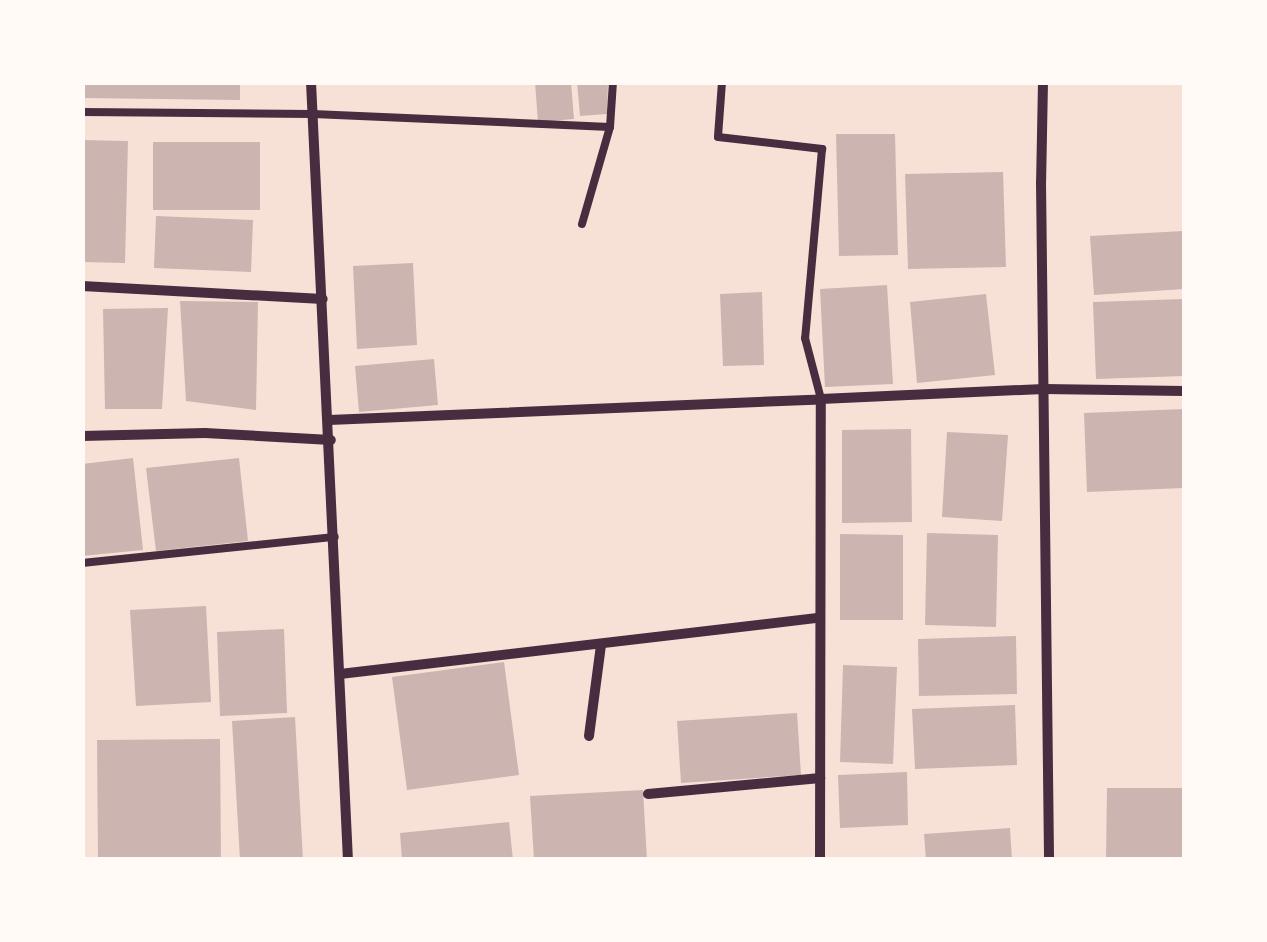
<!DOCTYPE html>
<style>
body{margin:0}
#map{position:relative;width:1267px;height:942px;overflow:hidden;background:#f7e1d7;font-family:Ubuntu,sans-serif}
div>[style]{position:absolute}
.building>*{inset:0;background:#ccb4b1}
.service>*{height:8px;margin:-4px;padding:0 4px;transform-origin:4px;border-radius:4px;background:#4a2c40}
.minor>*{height:10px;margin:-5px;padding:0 5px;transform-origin:5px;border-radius:5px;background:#4a2c40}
span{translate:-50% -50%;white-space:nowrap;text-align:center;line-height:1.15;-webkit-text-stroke:10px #fffaf5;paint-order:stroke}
.frame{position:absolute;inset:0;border:85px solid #fffaf5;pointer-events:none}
</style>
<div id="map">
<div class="building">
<i style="clip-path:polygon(82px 82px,240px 82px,240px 100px,82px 98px)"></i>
<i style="clip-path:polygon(535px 82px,571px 82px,574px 119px,538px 122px)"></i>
<i style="clip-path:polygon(577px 82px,608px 82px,607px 114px,580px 116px)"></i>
<i style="clip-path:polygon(836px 134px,895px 134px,898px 255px,839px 256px)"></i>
<i style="clip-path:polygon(82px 140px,128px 141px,125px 263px,82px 262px)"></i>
<i style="clip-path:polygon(153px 142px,260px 142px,260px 210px,153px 210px)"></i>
<i style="clip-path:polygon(1003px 172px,1006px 267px,908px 269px,905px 174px)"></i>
<i style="clip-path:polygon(156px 216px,253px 220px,251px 272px,154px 268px)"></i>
<i style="clip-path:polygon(1184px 231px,1184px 289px,1094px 295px,1090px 236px)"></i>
<i style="clip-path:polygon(413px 263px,417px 345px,357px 349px,353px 266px)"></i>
<i style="clip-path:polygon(887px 285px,893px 384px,825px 387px,820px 289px)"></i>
<i style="clip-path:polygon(762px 292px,764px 365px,723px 366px,720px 294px)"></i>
<i style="clip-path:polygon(986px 294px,995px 375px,917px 383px,910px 302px)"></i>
<i style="clip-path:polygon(1184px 299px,1184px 376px,1096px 379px,1093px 302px)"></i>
<i style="clip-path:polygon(180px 301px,258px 302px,256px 410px,186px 401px)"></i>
<i style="clip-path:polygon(168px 308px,162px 409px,105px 409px,103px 309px)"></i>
<i style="clip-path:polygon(434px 359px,438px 405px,359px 412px,355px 366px)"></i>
<i style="clip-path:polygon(1184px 409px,1184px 488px,1087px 492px,1084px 413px)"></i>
<i style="clip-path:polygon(911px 429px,912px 522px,842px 523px,842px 430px)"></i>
<i style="clip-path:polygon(947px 432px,1008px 435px,1002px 521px,942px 517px)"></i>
<i style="clip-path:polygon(133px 458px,143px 550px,82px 556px,82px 464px)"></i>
<i style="clip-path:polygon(239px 458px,248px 541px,156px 551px,146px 468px)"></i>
<i style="clip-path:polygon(927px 533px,998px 535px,996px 627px,925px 625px)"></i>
<i style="clip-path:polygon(840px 534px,903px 535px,903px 620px,840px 620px)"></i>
<i style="clip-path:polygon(206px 606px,211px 702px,136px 706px,130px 610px)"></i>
<i style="clip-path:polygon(284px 629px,287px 713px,220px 716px,217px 632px)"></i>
<i style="clip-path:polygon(1016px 636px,1017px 694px,919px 696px,918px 639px)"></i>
<i style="clip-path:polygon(504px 662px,519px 775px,407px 790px,392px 677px)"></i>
<i style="clip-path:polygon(843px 665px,897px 667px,893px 764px,840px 762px)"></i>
<i style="clip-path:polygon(1015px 705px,1017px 765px,915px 769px,912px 709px)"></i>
<i style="clip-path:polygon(797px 713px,801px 775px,681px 783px,677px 721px)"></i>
<i style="clip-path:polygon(295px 717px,303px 860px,240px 860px,232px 721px)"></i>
<i style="clip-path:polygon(220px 739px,221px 860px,98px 860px,97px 740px)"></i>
<i style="clip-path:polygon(907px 772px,908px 825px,840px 828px,838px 775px)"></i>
<i style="clip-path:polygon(1107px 788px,1184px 788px,1184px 860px,1106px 860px)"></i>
<i style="clip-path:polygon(643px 790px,647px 860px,534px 860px,530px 796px)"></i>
<i style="clip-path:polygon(509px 822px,513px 860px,402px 860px,400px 833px)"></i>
<i style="clip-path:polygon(1010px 828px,1012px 860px,926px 860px,924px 834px)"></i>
</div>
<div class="service">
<i style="left:722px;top:82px;width:55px;rotate:94.2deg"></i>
<i style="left:718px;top:137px;width:105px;rotate:6.6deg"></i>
<i style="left:822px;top:149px;width:190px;rotate:95.1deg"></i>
<i style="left:805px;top:338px;width:63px;rotate:75.3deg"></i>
<i style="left:82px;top:112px;width:231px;rotate:0.5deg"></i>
<i style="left:313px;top:114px;width:297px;rotate:2.5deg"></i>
<i style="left:582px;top:224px;width:101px;rotate:-73.9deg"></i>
<i style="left:610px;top:127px;width:45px;rotate:-86.2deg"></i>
<i style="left:82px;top:563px;width:254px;rotate:-5.9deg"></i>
</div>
<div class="minor">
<i style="left:311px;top:82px;width:779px;rotate:87.28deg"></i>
<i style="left:1043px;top:82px;width:100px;rotate:91.1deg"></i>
<i style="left:1041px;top:182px;width:678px;rotate:89.32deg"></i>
<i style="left:82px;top:286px;width:241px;rotate:3.1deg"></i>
<i style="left:329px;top:420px;width:492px;rotate:-2.4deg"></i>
<i style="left:82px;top:436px;width:123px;rotate:-1.4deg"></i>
<i style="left:205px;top:433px;width:126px;rotate:3.2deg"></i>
<i style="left:340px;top:674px;width:483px;rotate:-6.7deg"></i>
<i style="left:589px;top:736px;width:92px;rotate:-82.5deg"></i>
<i style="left:648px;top:794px;width:173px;rotate:-5.3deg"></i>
<i style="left:820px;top:860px;width:461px;rotate:-89.9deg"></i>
<i style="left:821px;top:399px;width:223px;rotate:-2.6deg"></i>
<i style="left:1044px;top:389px;width:140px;rotate:0.8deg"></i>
</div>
<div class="frame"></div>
</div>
